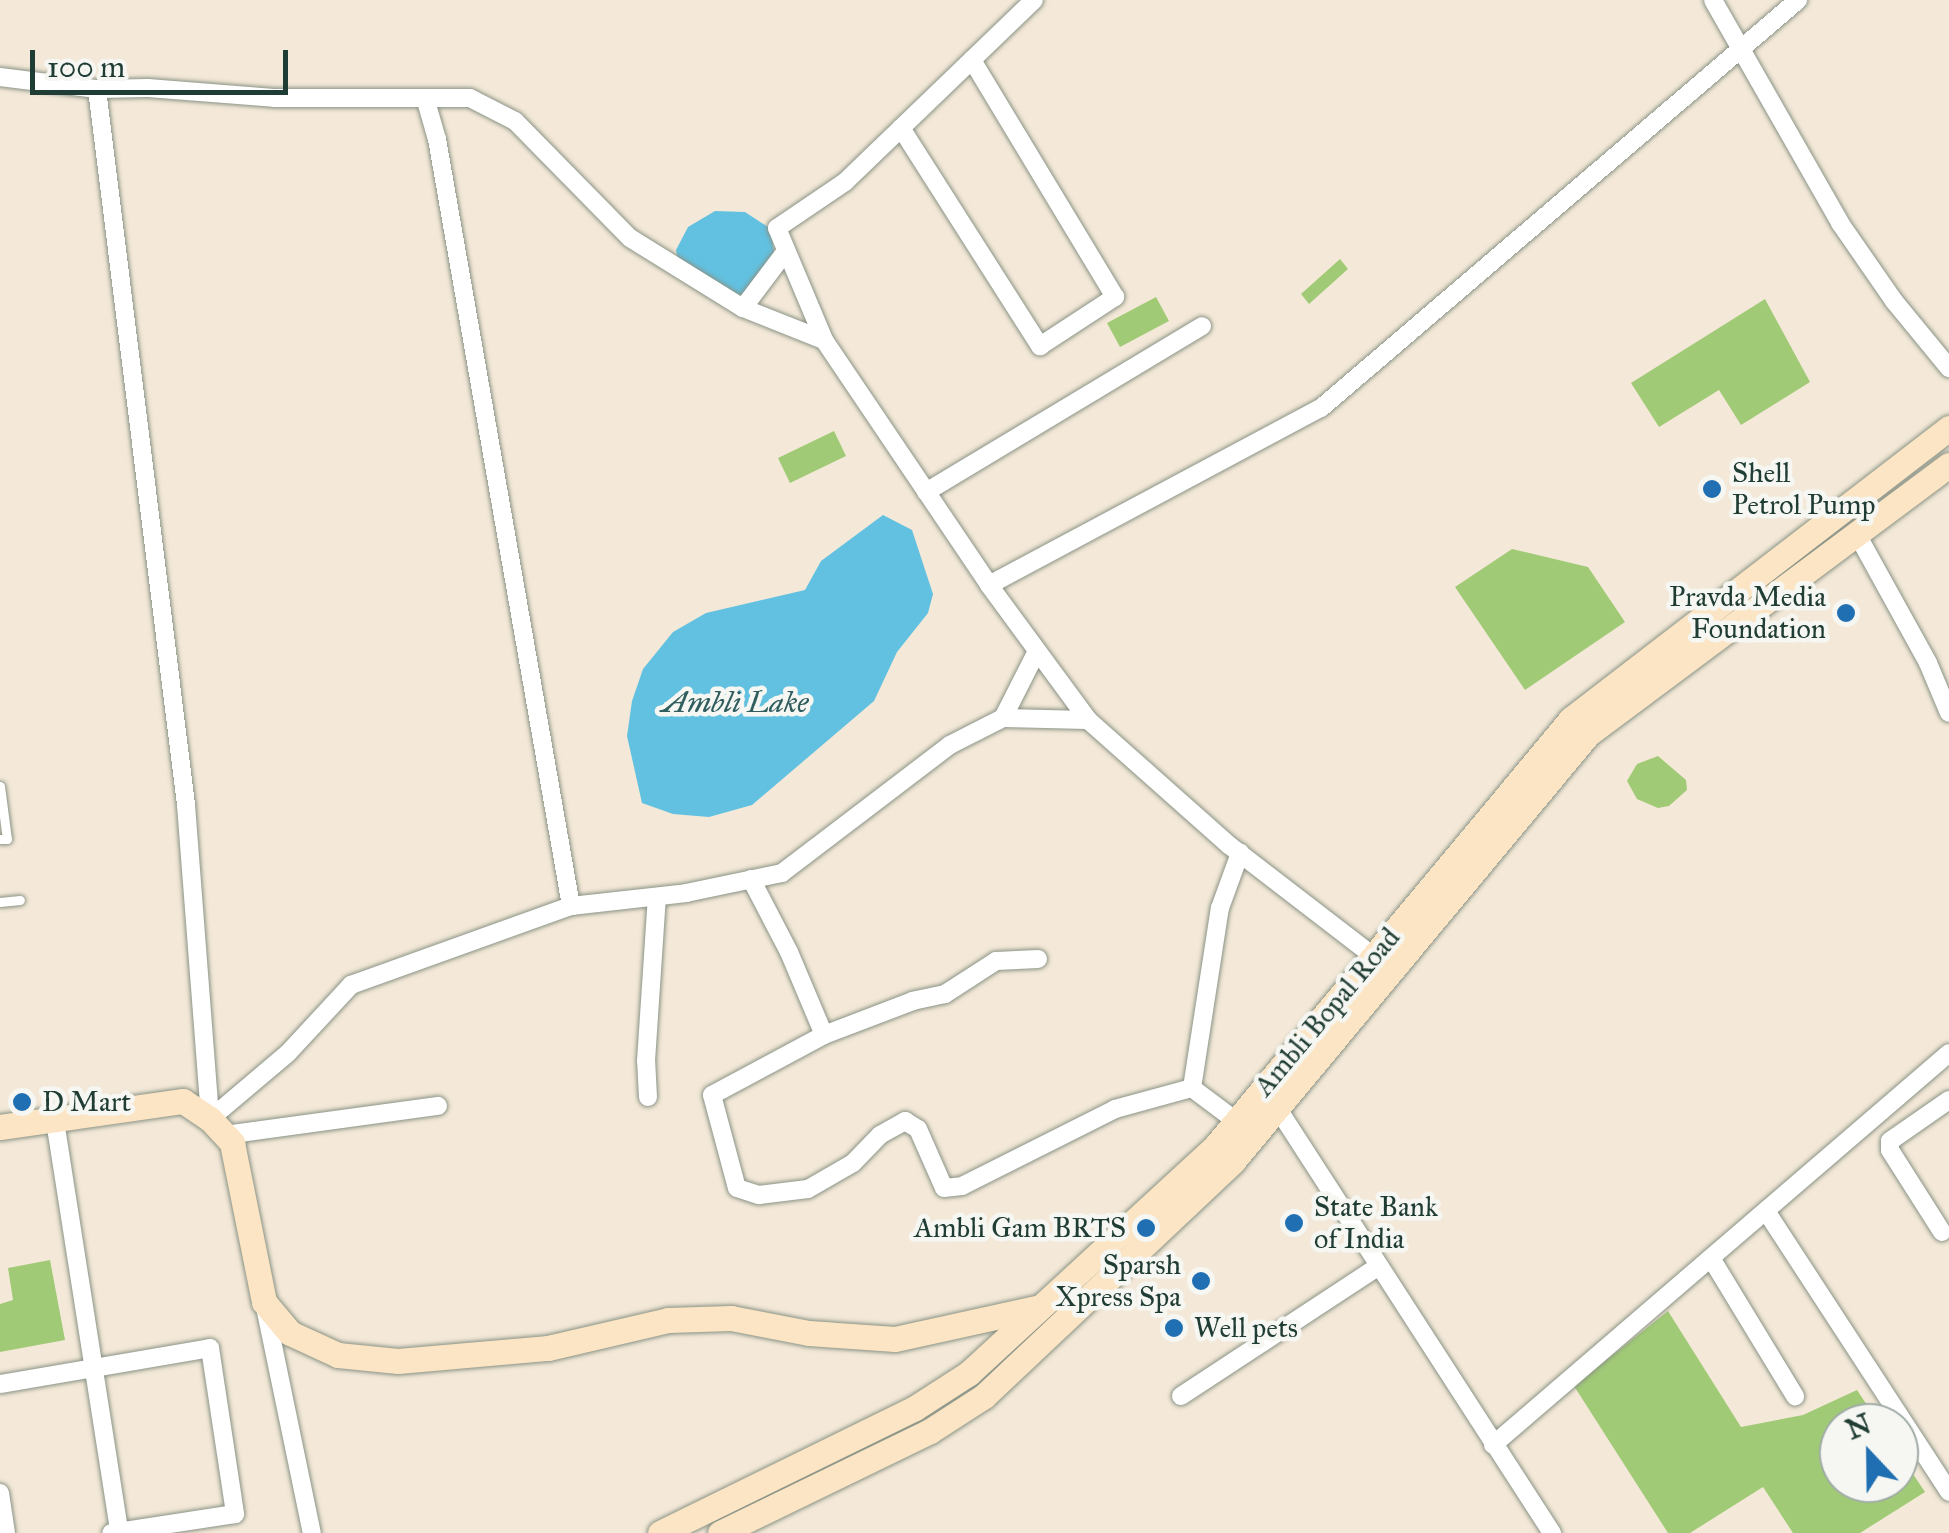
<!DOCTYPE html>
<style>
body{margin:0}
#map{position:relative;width:1949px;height:1533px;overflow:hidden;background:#f4e9d8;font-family:"IM FELL Great Primer",serif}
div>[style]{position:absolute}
.green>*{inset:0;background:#a1ca76}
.water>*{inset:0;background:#62c1e0}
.roads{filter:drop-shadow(0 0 2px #8a9386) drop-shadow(0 0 2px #8a9386)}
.lane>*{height:9px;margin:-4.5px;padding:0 4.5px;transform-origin:4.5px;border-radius:4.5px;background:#fff}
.street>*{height:18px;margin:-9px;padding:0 9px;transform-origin:9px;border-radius:9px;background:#fff}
.secondary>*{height:25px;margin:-12.5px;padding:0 12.5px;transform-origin:12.5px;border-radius:12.5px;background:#fce5c4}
.dots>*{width:28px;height:28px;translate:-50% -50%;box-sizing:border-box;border:5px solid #f6f6f2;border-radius:50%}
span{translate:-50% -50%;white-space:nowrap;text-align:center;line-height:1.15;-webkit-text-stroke:9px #f6f6f2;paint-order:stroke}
.poi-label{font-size:28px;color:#1f3d34}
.left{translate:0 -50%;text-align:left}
.right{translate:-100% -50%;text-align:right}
.street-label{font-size:28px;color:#1f3d34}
.water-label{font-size:30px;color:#305e5f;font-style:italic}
.north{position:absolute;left:1819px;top:1403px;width:100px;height:100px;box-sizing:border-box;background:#f6f6f2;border:2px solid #a0aca6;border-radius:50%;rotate:338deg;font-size:28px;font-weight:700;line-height:40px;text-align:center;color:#1f3d34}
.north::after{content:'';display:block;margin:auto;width:35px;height:45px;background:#1f6fb2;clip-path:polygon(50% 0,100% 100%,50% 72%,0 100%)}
.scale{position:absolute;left:30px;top:50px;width:258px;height:45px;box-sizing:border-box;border:5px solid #1f3d34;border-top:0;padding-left:12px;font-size:30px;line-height:35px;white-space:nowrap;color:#1f3d34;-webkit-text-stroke:8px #f6f6f2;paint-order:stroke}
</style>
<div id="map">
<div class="green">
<i style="clip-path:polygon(1340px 259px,1348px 269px,1309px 304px,1301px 294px)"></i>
<i style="clip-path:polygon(1156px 297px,1169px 321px,1120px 347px,1107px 323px)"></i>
<i style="clip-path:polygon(1765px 299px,1810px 382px,1741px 425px,1719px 390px,1659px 427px,1631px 383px)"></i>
<i style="clip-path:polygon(834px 431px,846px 456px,790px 483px,778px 458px)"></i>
<i style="clip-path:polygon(1512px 549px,1588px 567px,1625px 622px,1525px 690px,1455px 587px)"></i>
<i style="clip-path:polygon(1658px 756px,1686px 780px,1687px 790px,1669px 806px,1658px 808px,1637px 799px,1627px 781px,1637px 764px)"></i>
<i style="clip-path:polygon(50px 1260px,65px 1340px,0 1352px,0 1304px,13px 1300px,8px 1268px)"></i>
<i style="clip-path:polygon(1668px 1311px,1741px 1427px,1803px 1415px,1857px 1390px,1879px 1423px,1839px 1423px,1839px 1483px,1899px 1483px,1899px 1453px,1925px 1492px,1860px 1533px,1793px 1533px,1763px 1487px,1690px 1533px,1668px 1533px,1574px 1386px)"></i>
</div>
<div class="water">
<i style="clip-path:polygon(715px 211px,745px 212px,771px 229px,775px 260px,756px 289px,731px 298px,679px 267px,676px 250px,688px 227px)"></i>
<i style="clip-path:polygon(883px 515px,912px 530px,933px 594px,928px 613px,897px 652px,874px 701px,752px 805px,709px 817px,673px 814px,642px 803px,627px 736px,632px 701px,643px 669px,673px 632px,706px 613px,805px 590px,821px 561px)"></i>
</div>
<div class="roads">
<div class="lane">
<i style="left:0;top:786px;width:53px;rotate:82.5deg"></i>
<i style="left:7px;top:839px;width:7px;rotate:180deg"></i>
<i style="left:0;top:902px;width:20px;rotate:-6deg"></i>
</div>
<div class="street">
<i style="left:1034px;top:0;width:262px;rotate:136.1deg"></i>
<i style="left:845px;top:182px;width:82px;rotate:145.9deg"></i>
<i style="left:777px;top:228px;width:121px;rotate:67.2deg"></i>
<i style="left:824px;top:340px;width:295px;rotate:56deg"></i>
<i style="left:989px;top:585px;width:167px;rotate:53.7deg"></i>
<i style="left:1088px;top:720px;width:188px;rotate:41.6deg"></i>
<i style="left:1229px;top:845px;width:192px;rotate:37.6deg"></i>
<i style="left:1713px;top:0;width:257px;rotate:60.3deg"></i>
<i style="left:1840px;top:223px;width:95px;rotate:55.3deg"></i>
<i style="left:1894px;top:301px;width:87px;rotate:50.6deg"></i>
<i style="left:0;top:77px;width:98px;rotate:7.1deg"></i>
<i style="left:97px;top:89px;width:51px;rotate:-1.1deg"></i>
<i style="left:148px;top:88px;width:126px;rotate:4.5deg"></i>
<i style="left:274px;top:98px;width:196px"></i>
<i style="left:470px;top:98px;width:51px;rotate:27.1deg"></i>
<i style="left:515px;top:121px;width:164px;rotate:45.5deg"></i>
<i style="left:630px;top:238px;width:133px;rotate:31.8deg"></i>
<i style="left:743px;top:308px;width:87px;rotate:21.6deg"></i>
<i style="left:97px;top:89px;width:722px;rotate:82.91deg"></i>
<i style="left:186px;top:805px;width:315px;rotate:85.6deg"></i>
<i style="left:426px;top:101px;width:40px;rotate:74deg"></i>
<i style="left:437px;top:139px;width:779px;rotate:80.09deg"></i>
<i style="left:901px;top:128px;width:259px;rotate:57.5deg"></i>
<i style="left:1040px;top:346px;width:90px;rotate:-33.2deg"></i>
<i style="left:1115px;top:297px;width:277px;rotate:-121.1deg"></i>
<i style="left:743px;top:308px;width:71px;rotate:-53deg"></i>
<i style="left:926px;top:492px;width:322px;rotate:-31deg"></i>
<i style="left:1858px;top:536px;width:145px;rotate:61.1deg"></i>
<i style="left:1928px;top:663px;width:54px;rotate:67.2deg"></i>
<i style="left:989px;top:585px;width:376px;rotate:-28.1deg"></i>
<i style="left:1321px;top:408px;width:628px;rotate:-40.54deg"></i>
<i style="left:1037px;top:651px;width:75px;rotate:116.9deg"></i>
<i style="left:1003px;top:718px;width:85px;rotate:1.3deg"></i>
<i style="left:751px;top:879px;width:82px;rotate:62.5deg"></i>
<i style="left:789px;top:952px;width:90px;rotate:67.1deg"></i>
<i style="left:1038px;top:959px;width:42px;rotate:177.3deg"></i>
<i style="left:996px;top:961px;width:61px;rotate:147.1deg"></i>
<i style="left:945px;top:994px;width:33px;rotate:168deg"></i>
<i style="left:913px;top:1001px;width:95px;rotate:159.1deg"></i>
<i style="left:824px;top:1035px;width:127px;rotate:151.8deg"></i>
<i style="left:712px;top:1095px;width:96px;rotate:75deg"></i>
<i style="left:737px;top:1188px;width:23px;rotate:18deg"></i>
<i style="left:759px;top:1195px;width:49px;rotate:-7deg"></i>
<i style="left:808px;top:1189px;width:52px;rotate:-30deg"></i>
<i style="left:853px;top:1163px;width:39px;rotate:-46deg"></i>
<i style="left:880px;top:1135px;width:29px;rotate:-29deg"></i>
<i style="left:905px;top:1121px;width:15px;rotate:32deg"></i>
<i style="left:918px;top:1129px;width:64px;rotate:66.2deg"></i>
<i style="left:944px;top:1188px;width:18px;rotate:-6deg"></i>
<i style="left:962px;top:1186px;width:171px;rotate:-26.7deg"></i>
<i style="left:1115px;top:1109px;width:80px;rotate:-15.3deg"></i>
<i style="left:1192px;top:1088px;width:55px;rotate:36.9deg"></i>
<i style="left:1192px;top:1088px;width:182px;rotate:-81.2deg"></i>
<i style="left:1220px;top:908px;width:59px;rotate:-70deg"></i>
<i style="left:648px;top:1097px;width:36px;rotate:-93deg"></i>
<i style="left:646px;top:1061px;width:164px;rotate:-86.2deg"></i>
<i style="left:1278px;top:1109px;width:505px;rotate:57.13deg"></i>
<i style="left:210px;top:1119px;width:102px;rotate:-40.2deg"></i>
<i style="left:288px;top:1053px;width:93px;rotate:-47.2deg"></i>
<i style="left:351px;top:985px;width:234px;rotate:-19.8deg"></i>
<i style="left:571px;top:906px;width:116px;rotate:-6.4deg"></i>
<i style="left:686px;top:893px;width:98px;rotate:-11.8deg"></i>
<i style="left:782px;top:873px;width:211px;rotate:-37.3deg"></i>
<i style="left:950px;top:745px;width:59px;rotate:-27deg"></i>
<i style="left:55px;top:1121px;width:416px;rotate:81.1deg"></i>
<i style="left:225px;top:1135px;width:215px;rotate:-7.8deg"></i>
<i style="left:1766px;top:1211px;width:335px;rotate:56.9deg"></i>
<i style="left:1942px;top:1232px;width:97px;rotate:-122.4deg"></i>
<i style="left:1890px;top:1150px;width:9px;rotate:-90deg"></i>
<i style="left:1890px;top:1141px;width:72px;rotate:-34.8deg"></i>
<i style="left:1711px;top:1258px;width:162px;rotate:58.7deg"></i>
<i style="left:265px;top:1307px;width:231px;rotate:78.3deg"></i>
<i style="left:0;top:1384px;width:213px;rotate:-9.7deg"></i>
<i style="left:210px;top:1348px;width:168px;rotate:81.4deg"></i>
<i style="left:235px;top:1514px;width:125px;rotate:171.3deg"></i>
<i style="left:1181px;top:1396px;width:237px;rotate:-33.3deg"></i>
<i style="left:1493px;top:1445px;width:601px;rotate:-40.68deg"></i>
<i style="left:0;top:1493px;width:40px;rotate:81.5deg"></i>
</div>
<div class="secondary">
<i style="left:0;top:1127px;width:185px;rotate:-8.1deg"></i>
<i style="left:183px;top:1101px;width:32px;rotate:34deg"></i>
<i style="left:210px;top:1119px;width:33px;rotate:47deg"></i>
<i style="left:232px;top:1143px;width:162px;rotate:78.6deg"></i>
<i style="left:264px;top:1302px;width:40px;rotate:50deg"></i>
<i style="left:290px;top:1333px;width:53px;rotate:24.6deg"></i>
<i style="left:338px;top:1355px;width:60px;rotate:5.7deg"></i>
<i style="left:398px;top:1361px;width:151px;rotate:-5deg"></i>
<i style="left:548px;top:1348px;width:123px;rotate:-13.1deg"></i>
<i style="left:668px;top:1320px;width:63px;rotate:-1.8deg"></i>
<i style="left:731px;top:1318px;width:79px;rotate:10.9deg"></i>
<i style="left:809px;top:1333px;width:86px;rotate:4deg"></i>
<i style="left:895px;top:1339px;width:148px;rotate:-12.4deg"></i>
<i style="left:660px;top:1533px;width:284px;rotate:-26.1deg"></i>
<i style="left:915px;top:1408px;width:64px;rotate:-32.9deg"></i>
<i style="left:969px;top:1373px;width:333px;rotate:-42.6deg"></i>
<i style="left:1214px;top:1148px;width:558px;rotate:-50.23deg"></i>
<i style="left:1571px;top:719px;width:477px;rotate:-37.6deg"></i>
<i style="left:720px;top:1533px;width:233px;rotate:-25.9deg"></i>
<i style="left:930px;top:1431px;width:64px;rotate:-32.9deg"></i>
<i style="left:984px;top:1396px;width:342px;rotate:-43.3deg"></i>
<i style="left:1233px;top:1161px;width:555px;rotate:-50.26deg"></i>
<i style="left:1588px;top:734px;width:450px;rotate:-36.7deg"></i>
</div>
</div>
<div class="dots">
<i style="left:1712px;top:489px;background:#1f6fb2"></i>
<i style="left:1846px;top:613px;background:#1f6fb2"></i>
<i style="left:22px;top:1102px;background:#1f6fb2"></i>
<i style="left:1294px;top:1223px;background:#1f6fb2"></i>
<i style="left:1146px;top:1228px;background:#1f6fb2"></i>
<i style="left:1201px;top:1281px;background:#1f6fb2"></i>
<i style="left:1174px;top:1328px;background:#1f6fb2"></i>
</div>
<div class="poi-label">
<span class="left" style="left:1732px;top:489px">Shell<br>Petrol Pump</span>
<span class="right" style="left:1826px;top:613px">Pravda Media<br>Foundation</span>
<span class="left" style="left:42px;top:1102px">D Mart</span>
<span class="left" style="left:1314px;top:1223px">State Bank<br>of India</span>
<span class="right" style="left:1126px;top:1228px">Ambli Gam BRTS</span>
<span class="right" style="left:1181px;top:1281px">Sparsh<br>Xpress Spa</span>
<span class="left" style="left:1194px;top:1328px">Well pets</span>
</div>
<div class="street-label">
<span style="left:1327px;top:1012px;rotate:-50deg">Ambli Bopal Road</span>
</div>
<div class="water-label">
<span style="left:735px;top:702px">Ambli Lake</span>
</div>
<div class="north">N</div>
<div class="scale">100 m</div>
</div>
